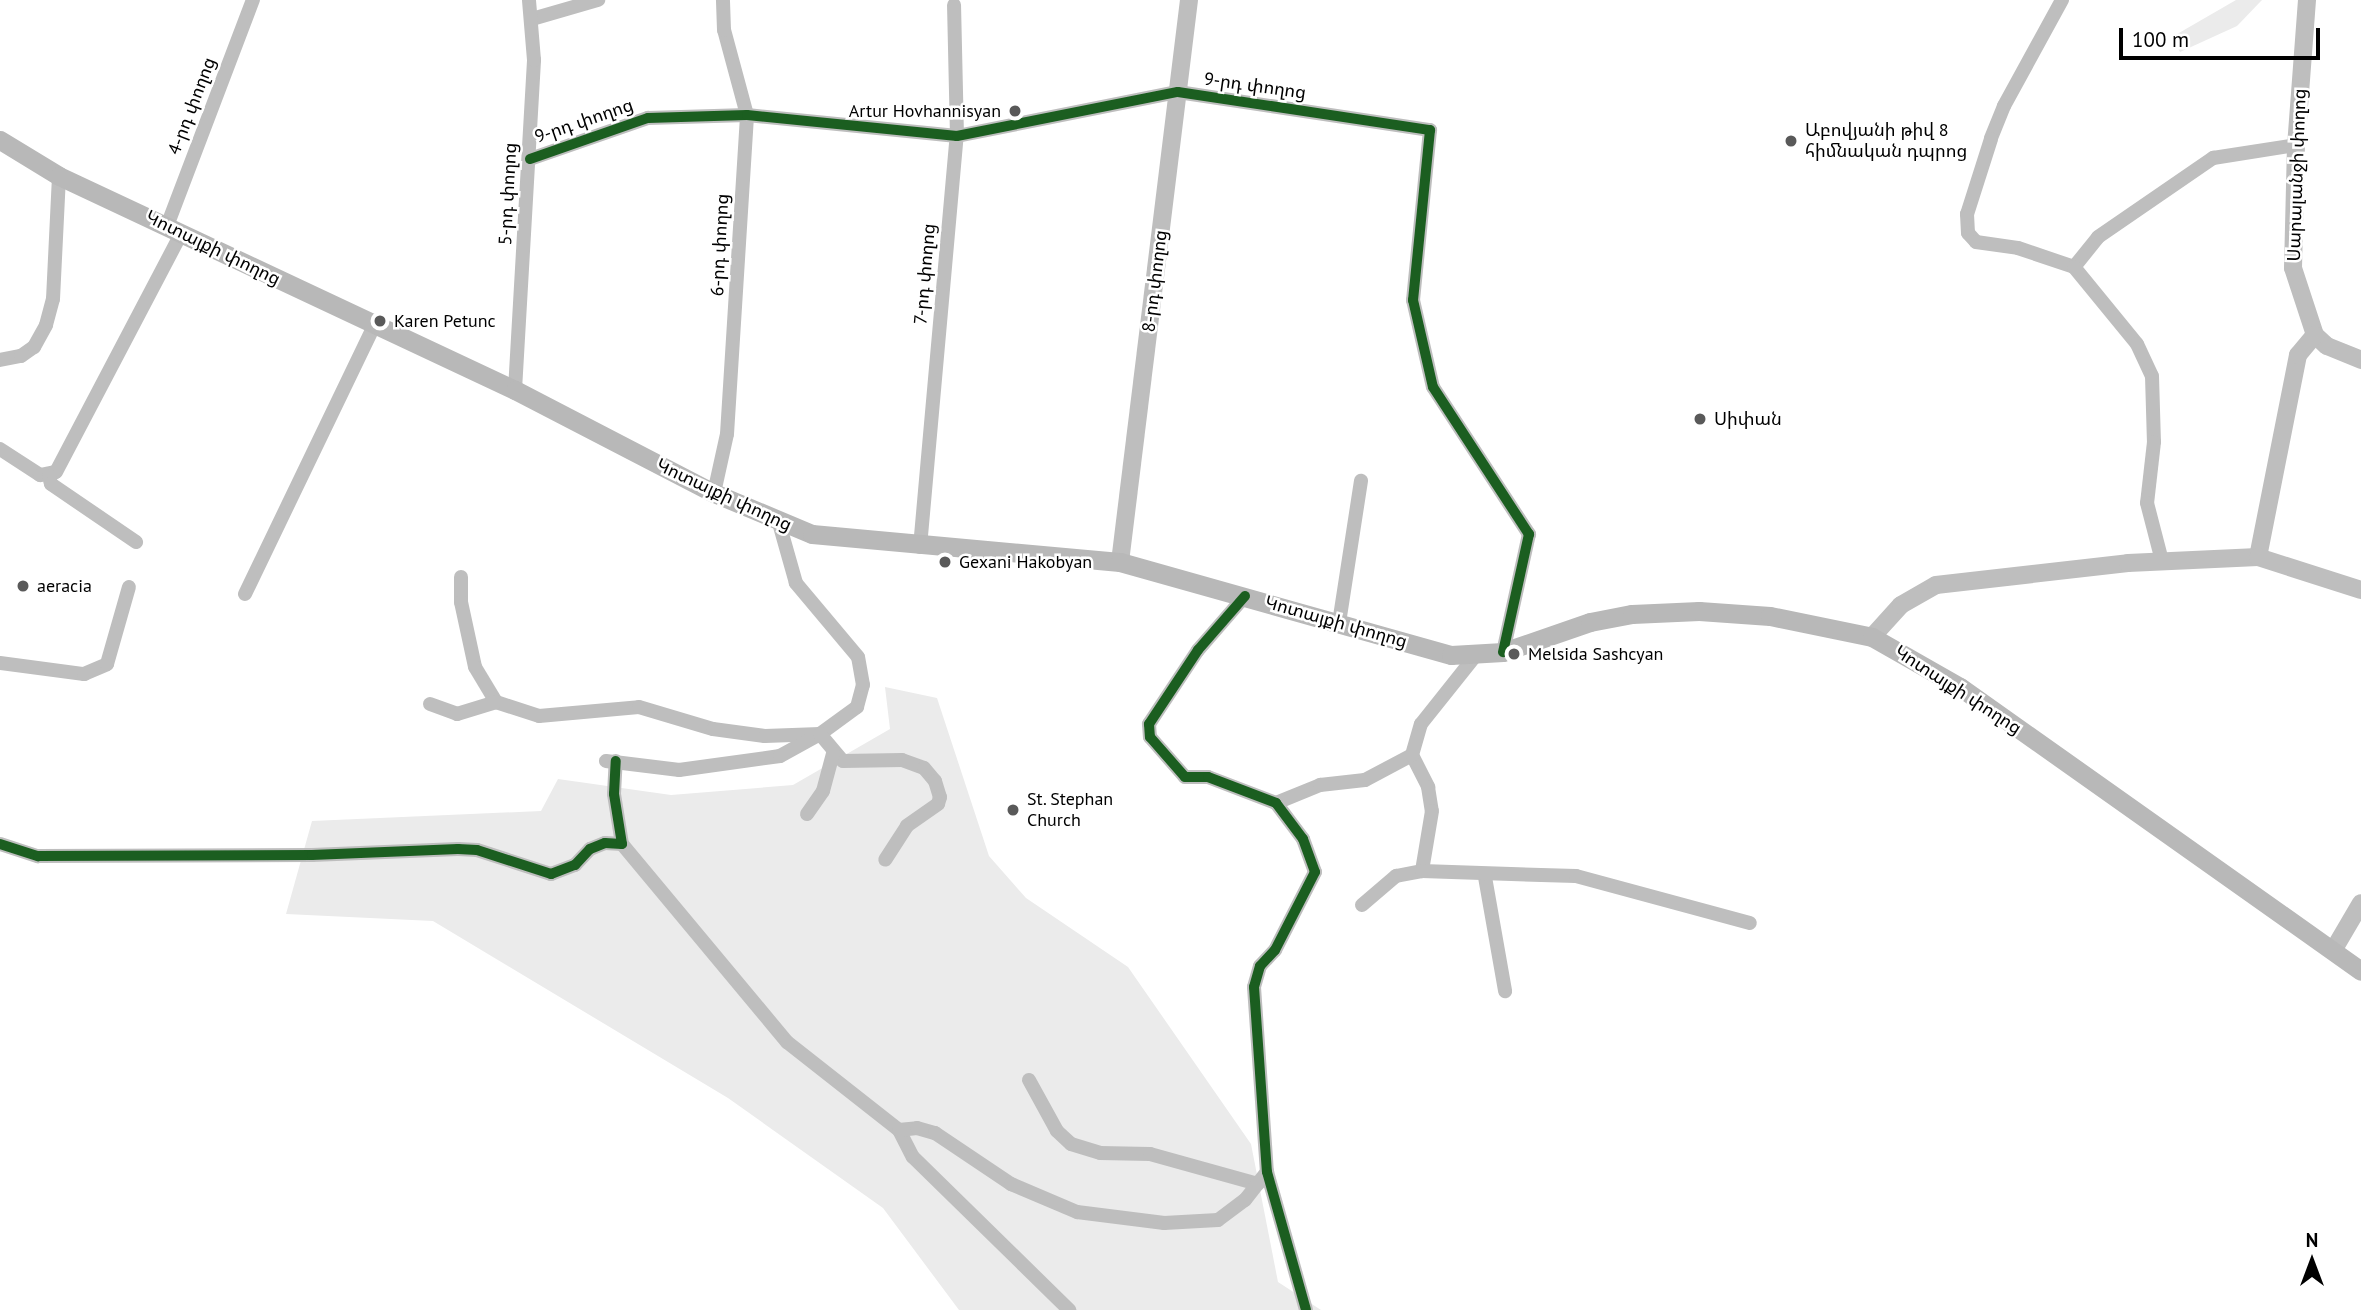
<!DOCTYPE html>
<meta charset="utf-8">
<style>
body{margin:0}
#map{position:relative;width:2361px;height:1310px;overflow:hidden;background:#fff;font-family:"PT Sans","Noto Sans Armenian",sans-serif}
div>[style]{position:absolute}
.green>*{inset:0;background:#ebebeb}
.minor>*{height:14px;margin:-7px;padding:0 7px;transform-origin:7px;border-radius:7px;background:#bebebe}
.tertiary>*{height:18px;margin:-9px;padding:0 9px;transform-origin:9px;border-radius:9px;background:#bebebe}
.secondary>*{height:19px;margin:-9.5px;padding:0 9.5px;transform-origin:9.5px;border-radius:9.5px;background:#b8b8b8}
.cycleway>*{height:10px;margin:-5px;padding:0 5px;transform-origin:5px;border-radius:5px;background:#1b5e20}
.dots>*{width:19px;height:19px;translate:-50% -50%;box-sizing:border-box;border:4px solid #fff;border-radius:50%}
span{translate:-50% -50%;white-space:nowrap;text-align:center;line-height:1.15;-webkit-text-stroke:5px #fff;paint-order:stroke}
.street-label{font-size:18px;color:#000}
.poi-label{font-size:18px;color:#000}
.right{translate:-100% -50%;text-align:right}
.left{translate:0 -50%;text-align:left}
.north{position:absolute;left:2277px;top:1226px;width:70px;height:70px;-webkit-text-stroke:5px #fff;paint-order:stroke;rotate:0deg;font-size:19px;font-weight:700;line-height:28px;text-align:center;color:#000}
.north::after{content:'';display:block;margin:auto;width:24px;height:32px;background:#000;clip-path:polygon(50% 0,100% 100%,50% 72%,0 100%)}
.scale{position:absolute;left:2119px;top:28px;width:201px;height:32px;box-sizing:border-box;border:4px solid #000;border-top:0;padding-left:9px;font-size:21px;line-height:24px;white-space:nowrap;color:#000;-webkit-text-stroke:5px #fff;paint-order:stroke}
</style>
<div id="map">
<div class="green">
<i style="clip-path:polygon(2236px 0,2262px 0,2237px 26px,2180px 52px,2172px 37px)"></i>
<i style="clip-path:polygon(885px 687px,937px 698px,989px 856px,1026px 898px,1128px 967px,1251px 1144px,1278px 1282px,1321px 1310px,959px 1310px,883px 1208px,728px 1098px,433px 921px,286px 914px,312px 821px,541px 811px,558px 779px,671px 795px,793px 785px,890px 729px)"></i>
</div>
<div class="minor">
<i style="left:2062px;top:0;width:121px;rotate:118.7deg"></i>
<i style="left:2004px;top:106px;width:35px;rotate:112deg"></i>
<i style="left:1991px;top:139px;width:79px;rotate:107.7deg"></i>
<i style="left:1967px;top:214px;width:19px;rotate:87deg"></i>
<i style="left:1968px;top:233px;width:12px;rotate:48deg"></i>
<i style="left:1976px;top:242px;width:42px;rotate:8.1deg"></i>
<i style="left:2018px;top:248px;width:59px;rotate:18.7deg"></i>
<i style="left:2074px;top:267px;width:38px;rotate:-51deg"></i>
<i style="left:2098px;top:237px;width:140px;rotate:-34.5deg"></i>
<i style="left:2213px;top:158px;width:84px;rotate:-8.9deg"></i>
<i style="left:532px;top:19px;width:69px;rotate:-16.1deg"></i>
<i style="left:530px;top:159px;width:125px;rotate:-19.2deg"></i>
<i style="left:648px;top:118px;width:99px;rotate:-1.7deg"></i>
<i style="left:747px;top:115px;width:211px;rotate:5.7deg"></i>
<i style="left:957px;top:136px;width:225px;rotate:-11.3deg"></i>
<i style="left:1178px;top:92px;width:255px;rotate:8.6deg"></i>
<i style="left:1430px;top:130px;width:171px;rotate:95.7deg"></i>
<i style="left:1413px;top:300px;width:89px;rotate:77.1deg"></i>
<i style="left:1433px;top:387px;width:176px;rotate:56.9deg"></i>
<i style="left:1529px;top:534px;width:121px;rotate:102.4deg"></i>
<i style="left:167px;top:226px;width:242px;rotate:-69.2deg"></i>
<i style="left:2074px;top:267px;width:99px;rotate:50.7deg"></i>
<i style="left:2137px;top:344px;width:35px;rotate:65deg"></i>
<i style="left:2152px;top:376px;width:66px;rotate:88.3deg"></i>
<i style="left:2154px;top:442px;width:61px;rotate:96.5deg"></i>
<i style="left:2147px;top:503px;width:60px;rotate:75.5deg"></i>
<i style="left:0;top:360px;width:21px;rotate:-11deg"></i>
<i style="left:21px;top:356px;width:16px;rotate:-35deg"></i>
<i style="left:34px;top:347px;width:25px;rotate:-61deg"></i>
<i style="left:46px;top:325px;width:27px;rotate:-75deg"></i>
<i style="left:53px;top:299px;width:123px;rotate:-87.2deg"></i>
<i style="left:515px;top:390px;width:331px;rotate:-86.7deg"></i>
<i style="left:534px;top:60px;width:60px;rotate:-94.8deg"></i>
<i style="left:0;top:449px;width:48px;rotate:33deg"></i>
<i style="left:40px;top:475px;width:16px;rotate:-11deg"></i>
<i style="left:56px;top:472px;width:269px;rotate:-62.3deg"></i>
<i style="left:49px;top:476px;width:8px;rotate:76deg"></i>
<i style="left:51px;top:484px;width:103px;rotate:34.3deg"></i>
<i style="left:714px;top:493px;width:60px;rotate:-77.6deg"></i>
<i style="left:727px;top:434px;width:320px;rotate:-86.4deg"></i>
<i style="left:747px;top:115px;width:88px;rotate:-105.1deg"></i>
<i style="left:724px;top:30px;width:30px;rotate:-92deg"></i>
<i style="left:920px;top:547px;width:413px;rotate:-84.9deg"></i>
<i style="left:957px;top:136px;width:131px;rotate:-91.3deg"></i>
<i style="left:461px;top:577px;width:25px;rotate:90deg"></i>
<i style="left:461px;top:602px;width:66px;rotate:77.8deg"></i>
<i style="left:475px;top:667px;width:41px;rotate:59deg"></i>
<i style="left:496px;top:702px;width:45px;rotate:18deg"></i>
<i style="left:539px;top:716px;width:100px;rotate:-5.1deg"></i>
<i style="left:639px;top:707px;width:77px;rotate:16.6deg"></i>
<i style="left:713px;top:729px;width:52px;rotate:7.7deg"></i>
<i style="left:765px;top:736px;width:55px;rotate:-2.1deg"></i>
<i style="left:820px;top:734px;width:46px;rotate:-36.1deg"></i>
<i style="left:857px;top:707px;width:23px;rotate:-75deg"></i>
<i style="left:863px;top:685px;width:28px;rotate:-100deg"></i>
<i style="left:858px;top:657px;width:97px;rotate:-130deg"></i>
<i style="left:796px;top:583px;width:62px;rotate:-105.8deg"></i>
<i style="left:245px;top:594px;width:297px;rotate:-64.3deg"></i>
<i style="left:1245px;top:596px;width:72px;rotate:131deg"></i>
<i style="left:1198px;top:650px;width:89px;rotate:123.5deg"></i>
<i style="left:1149px;top:724px;width:13px;rotate:86deg"></i>
<i style="left:1150px;top:737px;width:53px;rotate:48.8deg"></i>
<i style="left:1185px;top:777px;width:23px"></i>
<i style="left:1208px;top:777px;width:73px;rotate:20.9deg"></i>
<i style="left:1276px;top:803px;width:45px;rotate:53.1deg"></i>
<i style="left:1303px;top:839px;width:35px;rotate:70deg"></i>
<i style="left:1315px;top:872px;width:88px;rotate:117.1deg"></i>
<i style="left:1275px;top:950px;width:22px;rotate:133deg"></i>
<i style="left:1260px;top:966px;width:22px;rotate:106deg"></i>
<i style="left:1254px;top:987px;width:185px;rotate:86deg"></i>
<i style="left:1267px;top:1172px;width:143px;rotate:74.2deg"></i>
<i style="left:1339px;top:623px;width:144px;rotate:-81.2deg"></i>
<i style="left:0;top:663px;width:85px;rotate:7.5deg"></i>
<i style="left:84px;top:674px;width:25px;rotate:-23deg"></i>
<i style="left:107px;top:664px;width:80px;rotate:-74.1deg"></i>
<i style="left:430px;top:704px;width:29px;rotate:20deg"></i>
<i style="left:457px;top:714px;width:41px;rotate:-17.1deg"></i>
<i style="left:1412px;top:755px;width:36px;rotate:63deg"></i>
<i style="left:1428px;top:787px;width:24px;rotate:81deg"></i>
<i style="left:1432px;top:811px;width:61px;rotate:99.5deg"></i>
<i style="left:606px;top:761px;width:74px;rotate:7deg"></i>
<i style="left:679px;top:770px;width:102px;rotate:-7.9deg"></i>
<i style="left:780px;top:756px;width:46px;rotate:-28.8deg"></i>
<i style="left:820px;top:734px;width:35px;rotate:50deg"></i>
<i style="left:843px;top:761px;width:59px;rotate:-1deg"></i>
<i style="left:902px;top:760px;width:23px;rotate:20deg"></i>
<i style="left:924px;top:768px;width:17px;rotate:50deg"></i>
<i style="left:935px;top:781px;width:17px;rotate:73deg"></i>
<i style="left:940px;top:797px;width:7px;rotate:106deg"></i>
<i style="left:938px;top:804px;width:38px;rotate:145deg"></i>
<i style="left:907px;top:826px;width:40px;rotate:122.9deg"></i>
<i style="left:1276px;top:803px;width:48px;rotate:-22.2deg"></i>
<i style="left:1320px;top:785px;width:45px;rotate:-6.3deg"></i>
<i style="left:1365px;top:780px;width:53px;rotate:-28deg"></i>
<i style="left:1412px;top:755px;width:32px;rotate:-74deg"></i>
<i style="left:1421px;top:724px;width:88px;rotate:-51.4deg"></i>
<i style="left:807px;top:814px;width:28px;rotate:-55deg"></i>
<i style="left:823px;top:791px;width:39px;rotate:-75deg"></i>
<i style="left:0;top:844px;width:40px;rotate:18deg"></i>
<i style="left:38px;top:856px;width:274px;rotate:-0.2deg"></i>
<i style="left:312px;top:855px;width:146px;rotate:-2.4deg"></i>
<i style="left:458px;top:849px;width:19px;rotate:3deg"></i>
<i style="left:477px;top:850px;width:78px;rotate:18deg"></i>
<i style="left:551px;top:874px;width:26px;rotate:-21deg"></i>
<i style="left:575px;top:865px;width:22px;rotate:-47deg"></i>
<i style="left:590px;top:849px;width:16px;rotate:-22deg"></i>
<i style="left:605px;top:843px;width:17px;rotate:3deg"></i>
<i style="left:622px;top:844px;width:51px;rotate:-99.1deg"></i>
<i style="left:614px;top:794px;width:33px;rotate:-87deg"></i>
<i style="left:622px;top:844px;width:258px;rotate:50.2deg"></i>
<i style="left:787px;top:1042px;width:142px;rotate:38.2deg"></i>
<i style="left:899px;top:1130px;width:30px;rotate:63deg"></i>
<i style="left:913px;top:1157px;width:219px;rotate:44.4deg"></i>
<i style="left:1485px;top:877px;width:116px;rotate:80deg"></i>
<i style="left:1362px;top:905px;width:45px;rotate:-40.5deg"></i>
<i style="left:1396px;top:876px;width:26px;rotate:-11deg"></i>
<i style="left:1422px;top:871px;width:154px;rotate:1.9deg"></i>
<i style="left:1576px;top:876px;width:180px;rotate:15.1deg"></i>
<i style="left:1029px;top:1080px;width:58px;rotate:61.2deg"></i>
<i style="left:1057px;top:1131px;width:19px;rotate:43deg"></i>
<i style="left:1071px;top:1144px;width:30px;rotate:17deg"></i>
<i style="left:1100px;top:1153px;width:50px;rotate:1.1deg"></i>
<i style="left:1150px;top:1154px;width:112px;rotate:15.5deg"></i>
<i style="left:899px;top:1130px;width:18px;rotate:-6deg"></i>
<i style="left:917px;top:1128px;width:19px;rotate:16deg"></i>
<i style="left:935px;top:1133px;width:92px;rotate:33.9deg"></i>
<i style="left:1011px;top:1184px;width:72px;rotate:23deg"></i>
<i style="left:1077px;top:1212px;width:88px;rotate:7.2deg"></i>
<i style="left:1164px;top:1223px;width:54px;rotate:-3.2deg"></i>
<i style="left:1218px;top:1220px;width:34px;rotate:-37deg"></i>
<i style="left:1245px;top:1200px;width:36px;rotate:-52deg"></i>
</div>
<div class="tertiary">
<i style="left:2307px;top:0;width:145px;rotate:94.3deg"></i>
<i style="left:2296px;top:145px;width:123px;rotate:91.4deg"></i>
<i style="left:2293px;top:268px;width:71px;rotate:71.8deg"></i>
<i style="left:2315px;top:335px;width:16px;rotate:43deg"></i>
<i style="left:2327px;top:346px;width:37px;rotate:22deg"></i>
<i style="left:2258px;top:557px;width:206px;rotate:-78.8deg"></i>
<i style="left:2298px;top:355px;width:26px;rotate:-50deg"></i>
<i style="left:1120px;top:562px;width:566px;rotate:-83deg"></i>
<i style="left:1872px;top:637px;width:43px;rotate:-47.8deg"></i>
<i style="left:1901px;top:605px;width:40px;rotate:-29.7deg"></i>
<i style="left:1936px;top:585px;width:193px;rotate:-6.5deg"></i>
<i style="left:2128px;top:563px;width:130px;rotate:-2.6deg"></i>
<i style="left:2258px;top:557px;width:108px;rotate:17.8deg"></i>
<i style="left:2334px;top:949px;width:53px;rotate:-59.6deg"></i>
</div>
<div class="secondary">
<i style="left:0;top:140px;width:69px;rotate:31.4deg"></i>
<i style="left:59px;top:176px;width:504px;rotate:25.14deg"></i>
<i style="left:515px;top:390px;width:224px;rotate:27.4deg"></i>
<i style="left:714px;top:493px;width:106px;rotate:22.7deg"></i>
<i style="left:812px;top:534px;width:309px;rotate:5.2deg"></i>
<i style="left:1120px;top:562px;width:344px;rotate:15.7deg"></i>
<i style="left:1451px;top:655px;width:52px;rotate:-3.3deg"></i>
<i style="left:1503px;top:652px;width:92px;rotate:-19deg"></i>
<i style="left:1590px;top:622px;width:43px;rotate:-10.8deg"></i>
<i style="left:1632px;top:614px;width:67px;rotate:-2.6deg"></i>
<i style="left:1699px;top:611px;width:71px;rotate:4deg"></i>
<i style="left:1770px;top:616px;width:104px;rotate:11.6deg"></i>
<i style="left:1872px;top:637px;width:101px;rotate:29.6deg"></i>
<i style="left:1960px;top:687px;width:491px;rotate:35.3deg"></i>
</div>
<div class="cycleway">
<i style="left:530px;top:159px;width:125px;rotate:-19.2deg"></i>
<i style="left:648px;top:118px;width:99px;rotate:-1.7deg"></i>
<i style="left:747px;top:115px;width:211px;rotate:5.7deg"></i>
<i style="left:957px;top:136px;width:225px;rotate:-11.3deg"></i>
<i style="left:1178px;top:92px;width:255px;rotate:8.6deg"></i>
<i style="left:1430px;top:130px;width:171px;rotate:95.7deg"></i>
<i style="left:1413px;top:300px;width:89px;rotate:77.1deg"></i>
<i style="left:1433px;top:387px;width:176px;rotate:56.9deg"></i>
<i style="left:1529px;top:534px;width:121px;rotate:102.4deg"></i>
<i style="left:1245px;top:596px;width:72px;rotate:131deg"></i>
<i style="left:1198px;top:650px;width:89px;rotate:123.5deg"></i>
<i style="left:1149px;top:724px;width:13px;rotate:86deg"></i>
<i style="left:1150px;top:737px;width:53px;rotate:48.8deg"></i>
<i style="left:1185px;top:777px;width:23px"></i>
<i style="left:1208px;top:777px;width:73px;rotate:20.9deg"></i>
<i style="left:1276px;top:803px;width:45px;rotate:53.1deg"></i>
<i style="left:1303px;top:839px;width:35px;rotate:70deg"></i>
<i style="left:1315px;top:872px;width:88px;rotate:117.1deg"></i>
<i style="left:1275px;top:950px;width:22px;rotate:133deg"></i>
<i style="left:1260px;top:966px;width:22px;rotate:106deg"></i>
<i style="left:1254px;top:987px;width:185px;rotate:86deg"></i>
<i style="left:1267px;top:1172px;width:143px;rotate:74.2deg"></i>
<i style="left:0;top:844px;width:40px;rotate:18deg"></i>
<i style="left:38px;top:856px;width:274px;rotate:-0.2deg"></i>
<i style="left:312px;top:855px;width:146px;rotate:-2.4deg"></i>
<i style="left:458px;top:849px;width:19px;rotate:3deg"></i>
<i style="left:477px;top:850px;width:78px;rotate:18deg"></i>
<i style="left:551px;top:874px;width:26px;rotate:-21deg"></i>
<i style="left:575px;top:865px;width:22px;rotate:-47deg"></i>
<i style="left:590px;top:849px;width:16px;rotate:-22deg"></i>
<i style="left:605px;top:843px;width:17px;rotate:3deg"></i>
<i style="left:622px;top:844px;width:51px;rotate:-99.1deg"></i>
<i style="left:614px;top:794px;width:33px;rotate:-87deg"></i>
</div>
<div class="dots">
<i style="left:1015px;top:111px;background:#595959"></i>
<i style="left:1791px;top:141px;background:#595959"></i>
<i style="left:380px;top:321px;background:#595959"></i>
<i style="left:1700px;top:419px;background:#595959"></i>
<i style="left:945px;top:562px;background:#595959"></i>
<i style="left:23px;top:586px;background:#595959"></i>
<i style="left:1514px;top:654px;background:#595959"></i>
<i style="left:1013px;top:810px;background:#595959"></i>
</div>
<div class="street-label">
<span style="left:1255px;top:86px;rotate:8deg">9-րդ փողոց</span>
<span style="left:192px;top:106px;rotate:-69deg">4-րդ փողոց</span>
<span style="left:584px;top:121px;rotate:-19deg">9-րդ փողոց</span>
<span style="left:2297px;top:175px;rotate:-88deg">Սարալանջի փողոց</span>
<span style="left:508px;top:194px;rotate:-87deg">5-րդ փողոց</span>
<span style="left:720px;top:245px;rotate:-87deg">6-րդ փողոց</span>
<span style="left:213px;top:248px;rotate:26deg">Կոտայքի փողոց</span>
<span style="left:925px;top:274px;rotate:-85deg">7-րդ փողոց</span>
<span style="left:1155px;top:281px;rotate:-83deg">8-րդ փողոց</span>
<span style="left:724px;top:495px;rotate:25deg">Կոտայքի փողոց</span>
<span style="left:1336px;top:622px;rotate:16deg">Կոտայքի փողոց</span>
<span style="left:1958px;top:690px;rotate:33deg">Կոտայքի փողոց</span>
</div>
<div class="poi-label">
<span class="right" style="left:1001px;top:111px">Artur Hovhannisyan</span>
<span class="left" style="left:1805px;top:141px">Աբովյանի թիվ 8<br>հիմնական դպրոց</span>
<span class="left" style="left:394px;top:321px">Karen Petunc</span>
<span class="left" style="left:1714px;top:419px">Սիփան</span>
<span class="left" style="left:959px;top:562px">Gexani Hakobyan</span>
<span class="left" style="left:37px;top:586px">aeracia</span>
<span class="left" style="left:1528px;top:654px">Melsida Sashcyan</span>
<span class="left" style="left:1027px;top:810px">St. Stephan<br>Church</span>
</div>
<div class="north">N</div>
<div class="scale">100 m</div>
</div>
